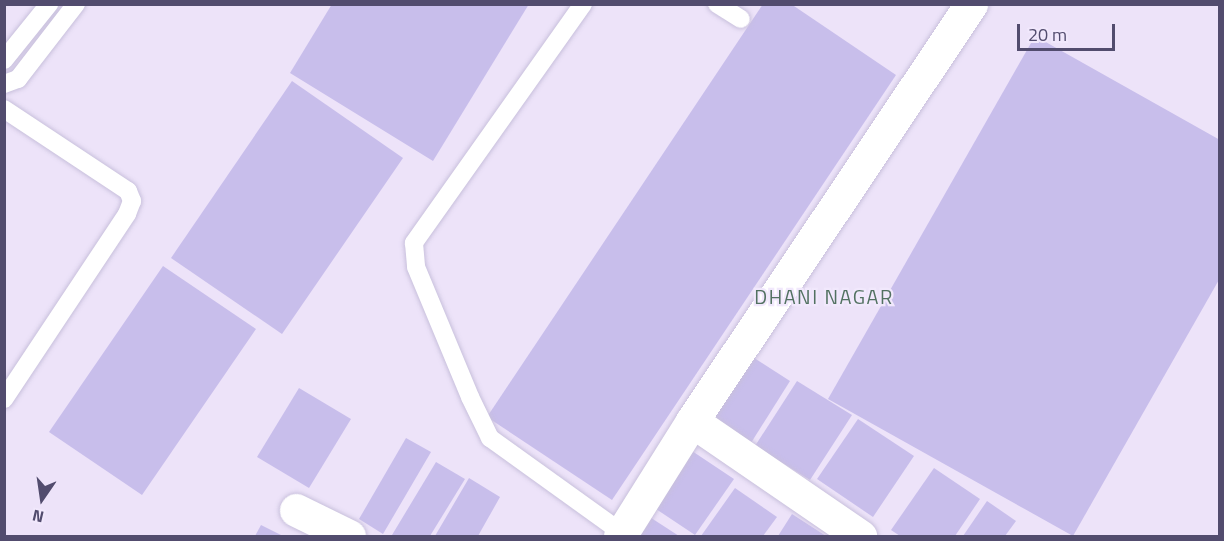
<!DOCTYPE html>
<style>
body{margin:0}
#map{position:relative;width:1224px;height:541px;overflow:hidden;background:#ede3f9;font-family:"Titillium Web",sans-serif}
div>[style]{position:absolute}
.building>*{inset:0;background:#c8beeb}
.roads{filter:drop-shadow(0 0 2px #c8c0dc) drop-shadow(0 0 2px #c8c0dc)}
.lane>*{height:18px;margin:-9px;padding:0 9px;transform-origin:9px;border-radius:9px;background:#fff}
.street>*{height:33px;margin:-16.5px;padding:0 16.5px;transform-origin:16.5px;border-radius:16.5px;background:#fff}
span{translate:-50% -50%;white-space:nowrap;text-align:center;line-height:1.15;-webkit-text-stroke:4.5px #f1e8fc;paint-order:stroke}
.neighbourhood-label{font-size:20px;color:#527161;letter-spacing:1.5px}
.frame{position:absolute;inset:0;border:6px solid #524c6e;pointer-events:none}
.north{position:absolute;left:12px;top:469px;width:60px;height:60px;-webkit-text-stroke:4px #f1e8fc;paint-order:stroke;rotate:193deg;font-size:16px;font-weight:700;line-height:24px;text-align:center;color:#524c6e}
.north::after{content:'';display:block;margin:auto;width:21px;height:27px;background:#524c6e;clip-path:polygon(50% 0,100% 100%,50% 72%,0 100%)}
.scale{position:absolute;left:1017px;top:24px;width:98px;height:27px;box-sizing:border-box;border:3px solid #524c6e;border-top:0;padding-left:8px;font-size:18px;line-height:21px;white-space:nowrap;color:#524c6e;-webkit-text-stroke:4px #f1e8fc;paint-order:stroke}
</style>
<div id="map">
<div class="building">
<i style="clip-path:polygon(332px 4px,529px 4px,433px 161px,290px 73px)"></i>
<i style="clip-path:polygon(763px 4px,791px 4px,896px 75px,612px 500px,487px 417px)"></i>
<i style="clip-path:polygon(1035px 36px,1220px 140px,1220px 278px,1073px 536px,828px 399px)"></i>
<i style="clip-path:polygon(292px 81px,403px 158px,282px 334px,171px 258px)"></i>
<i style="clip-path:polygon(163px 266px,256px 329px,142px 495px,49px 432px)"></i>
<i style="clip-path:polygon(740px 349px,790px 381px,749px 446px,699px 414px)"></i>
<i style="clip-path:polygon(797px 381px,852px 415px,810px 480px,755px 446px)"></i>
<i style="clip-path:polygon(299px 388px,351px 419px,309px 488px,257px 457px)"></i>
<i style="clip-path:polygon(858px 419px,914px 456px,873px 517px,817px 479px)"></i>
<i style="clip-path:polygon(406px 438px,431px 452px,383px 534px,359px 519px)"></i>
<i style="clip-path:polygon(692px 451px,734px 479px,695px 535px,653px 507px)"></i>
<i style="clip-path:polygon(436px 462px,465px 479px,430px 536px,394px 536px,392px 535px)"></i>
<i style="clip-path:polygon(934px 468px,980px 499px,955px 536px,900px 536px,891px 530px)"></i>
<i style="clip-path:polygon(469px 478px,500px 497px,478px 536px,435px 536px)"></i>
<i style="clip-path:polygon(735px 488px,777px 517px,763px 536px,701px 536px)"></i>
<i style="clip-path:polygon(987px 501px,1016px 521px,1005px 536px,963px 536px)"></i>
<i style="clip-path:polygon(642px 512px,679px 536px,626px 536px)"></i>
<i style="clip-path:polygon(792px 514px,826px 536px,778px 536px)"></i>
<i style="clip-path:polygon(261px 525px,283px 536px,255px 536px)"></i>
</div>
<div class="roads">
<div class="lane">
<i style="left:583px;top:4px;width:293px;rotate:125.3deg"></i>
<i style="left:414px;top:243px;width:24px;rotate:85deg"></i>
<i style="left:416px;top:267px;width:141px;rotate:67.4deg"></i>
<i style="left:470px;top:397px;width:46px;rotate:64deg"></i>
<i style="left:490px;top:438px;width:163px;rotate:35.7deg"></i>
<i style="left:717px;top:4px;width:28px;rotate:32deg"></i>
<i style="left:4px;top:60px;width:72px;rotate:-51.2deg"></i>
<i style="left:4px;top:84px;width:15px;rotate:-20deg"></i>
<i style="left:18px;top:79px;width:95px;rotate:-52.3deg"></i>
<i style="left:4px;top:109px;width:149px;rotate:33.5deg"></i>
<i style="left:128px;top:191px;width:11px;rotate:68deg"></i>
<i style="left:132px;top:201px;width:14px;rotate:111deg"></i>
<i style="left:127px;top:214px;width:222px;rotate:123.6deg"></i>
</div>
<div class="street">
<i style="left:692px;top:421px;width:204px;rotate:34.4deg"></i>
<i style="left:296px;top:510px;width:59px;rotate:26.1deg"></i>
<i style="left:620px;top:536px;width:136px;rotate:-57.9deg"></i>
<i style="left:692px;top:421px;width:502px;rotate:-56.21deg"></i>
</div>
</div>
<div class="neighbourhood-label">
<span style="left:824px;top:296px">DHANI NAGAR</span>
</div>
<div class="frame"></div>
<div class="north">N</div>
<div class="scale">20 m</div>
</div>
